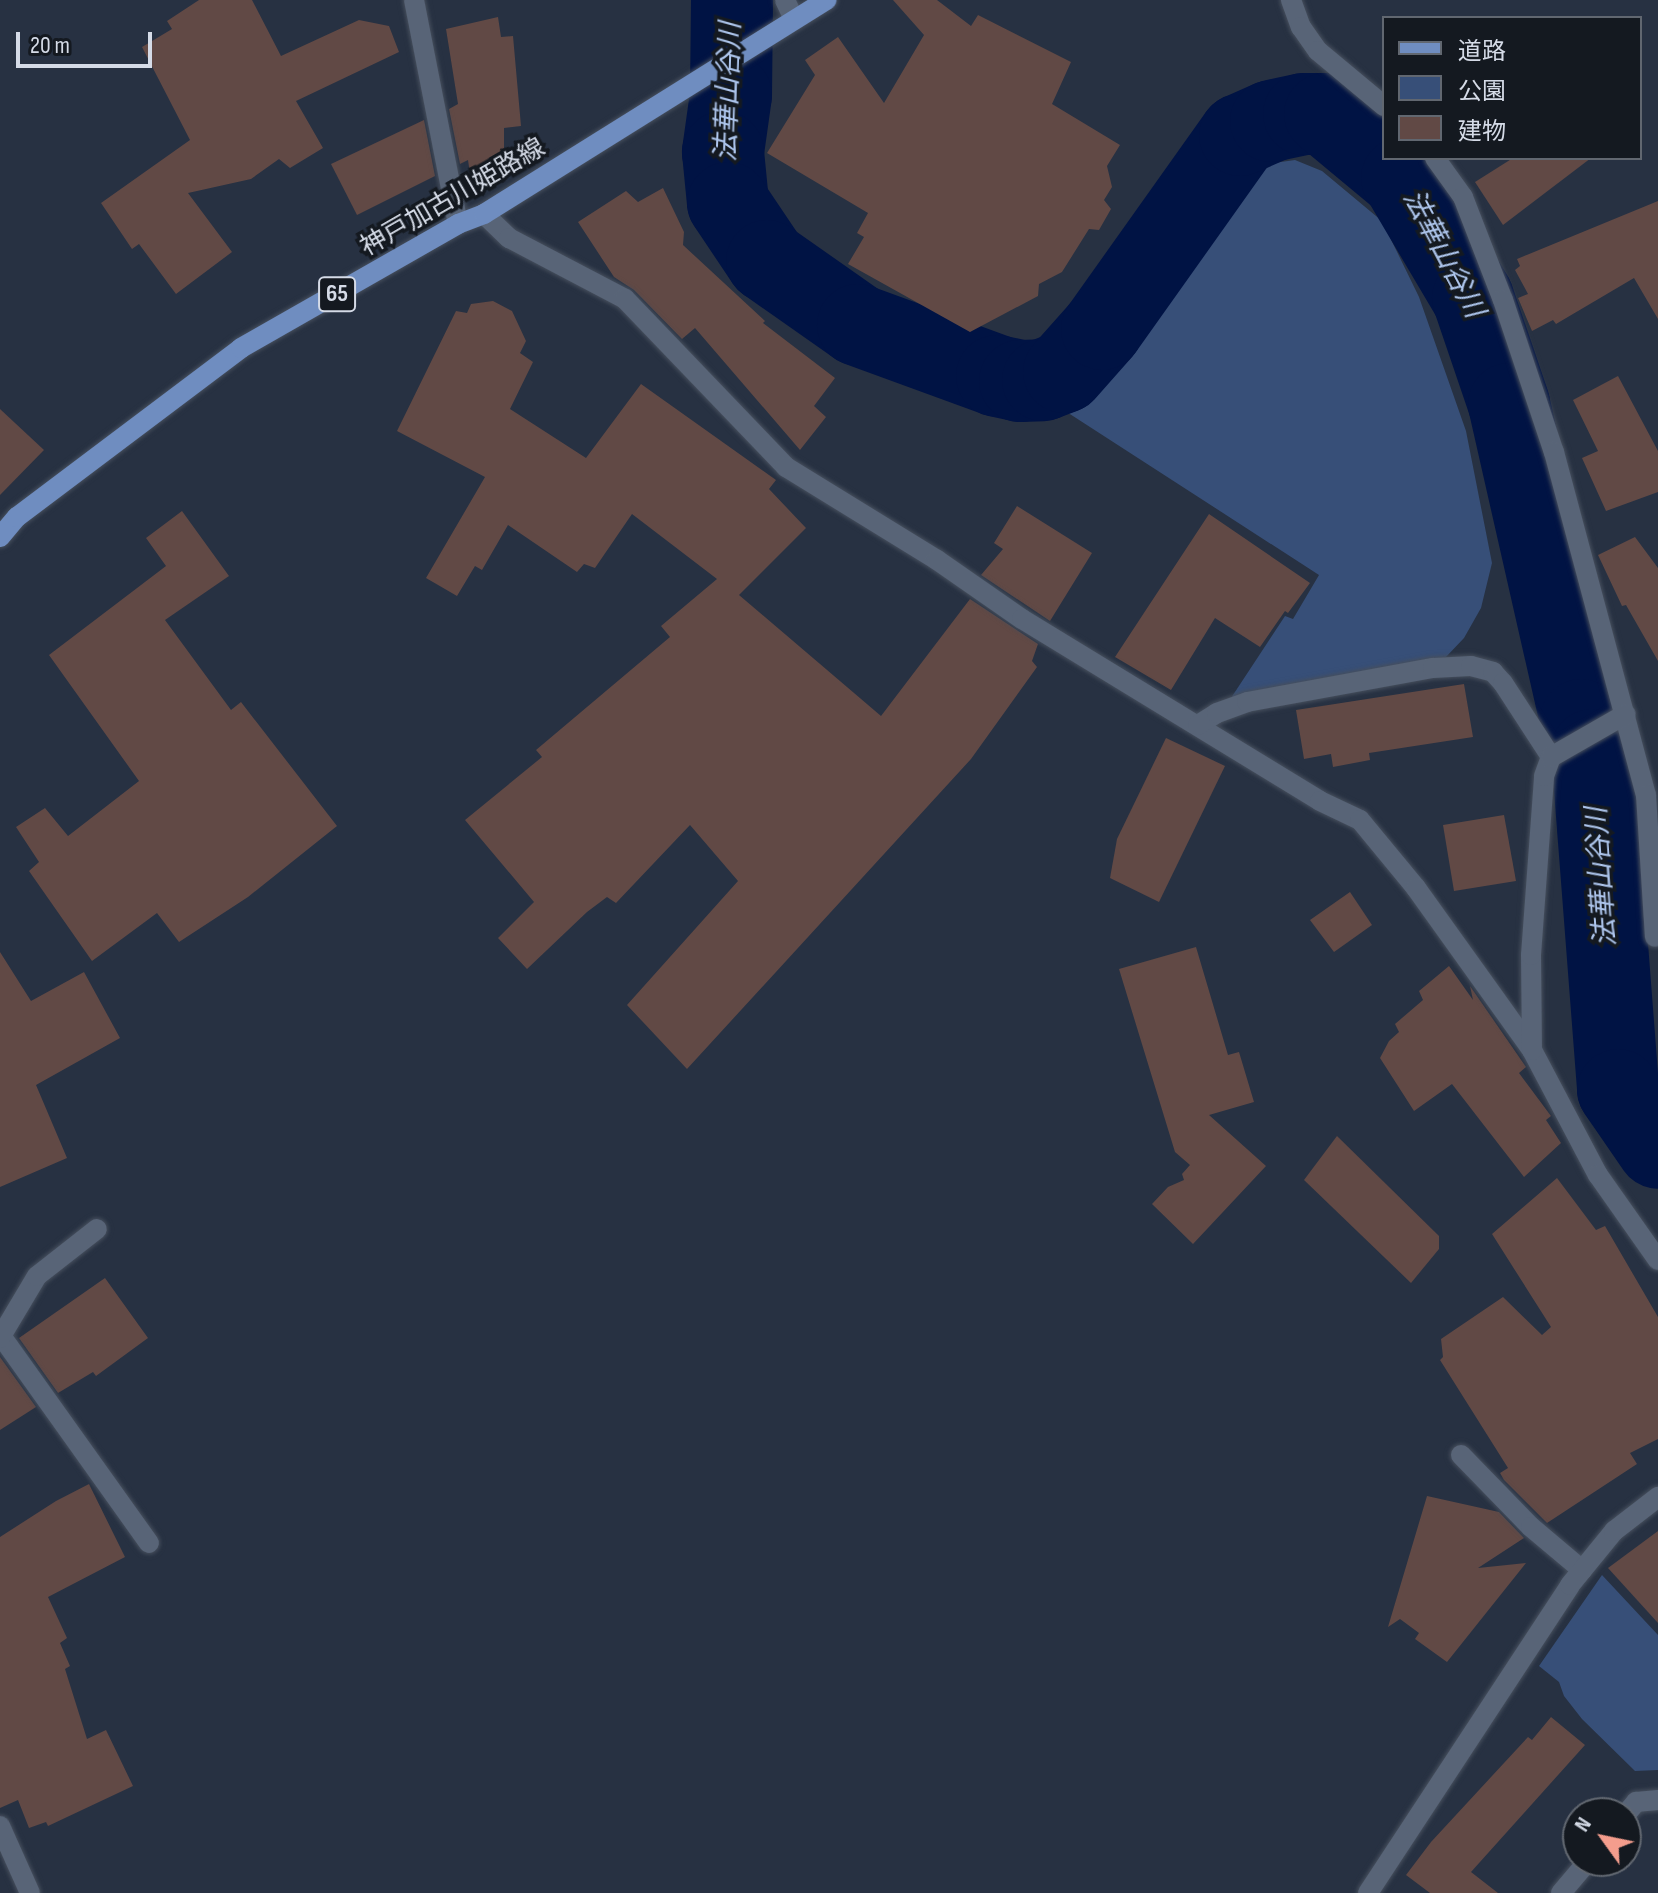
<!DOCTYPE html>
<meta charset="utf-8">
<style>
body{margin:0}
#map{position:relative;width:1658px;height:1893px;overflow:hidden;background:#273142;font-family:"Sofia Sans Condensed","Noto Sans JP",sans-serif}
div>[style]{position:absolute}
.green>*{inset:0;background:#374f78}
.river>*{height:82px;margin:-41px;padding:0 41px;transform-origin:41px;border-radius:41px;background:#001344}
.building>*{inset:0;background:#614945}
.roads{filter:drop-shadow(0 0 2px #464f5d) drop-shadow(0 0 2px #464f5d)}
.minor>*{height:20px;margin:-10px;padding:0 10px;transform-origin:10px;border-radius:10px;background:#586477}
.major>*{height:20px;margin:-10px;padding:0 10px;transform-origin:10px;border-radius:10px;background:#6f8dc0}
span{translate:-50% -50%;white-space:nowrap;text-align:center;line-height:1.15;-webkit-text-stroke:7px #141920;paint-order:stroke}
.shield-label span{padding:2px 6px;background:#141920;border:2px solid;border-radius:6px;-webkit-text-stroke-width:0}
.shield-label{font-size:24px;color:#d5dbe7;font-weight:700}
.street-label{font-size:26px;color:#d5dbe7}
.water-label{font-size:28px;color:#aec6ed;font-style:italic}
.legend{position:absolute;left:1382px;top:16px;width:260px;height:144px;box-sizing:border-box;background:#141920;border:2px solid #616770;margin:0;padding:10px 14px;list-style:none;font-size:24px;color:#d5dbe7}
.legend li{display:flex;align-items:center;gap:16px;height:40px}
.legend b{width:40px;border:2px solid #616770}
.north{position:absolute;left:1562px;top:1797px;width:80px;height:80px;box-sizing:border-box;background:#141920;border:2px solid #616770;border-radius:50%;rotate:303deg;font-size:22px;font-weight:700;line-height:32px;text-align:center;color:#d5dbe7}
.north::after{content:'';display:block;margin:auto;width:28px;height:36px;background:#f49d8d;clip-path:polygon(50% 0,100% 100%,50% 72%,0 100%)}
.scale{position:absolute;left:16px;top:32px;width:136px;height:36px;box-sizing:border-box;border:4px solid #d5dbe7;border-top:0;padding-left:10px;font-size:24px;line-height:28px;white-space:nowrap;color:#d5dbe7;-webkit-text-stroke:6px #141920;paint-order:stroke}
</style>
<div id="map">
<div class="green">
<i style="clip-path:polygon(1295px 160px,1322px 171px,1382px 221px,1419px 297px,1466px 431px,1492px 563px,1481px 608px,1464px 638px,1446px 657px,1231px 698px,1285px 616px,1293px 619px,1319px 575px,1059px 407px,1085px 368px,1163px 272px,1194px 224px,1223px 194px,1259px 165px)"></i>
<i style="clip-path:polygon(1602px 1575px,1658px 1635px,1658px 1770px,1635px 1771px,1582px 1719px,1564px 1696px,1559px 1682px,1539px 1666px)"></i>
</div>
<div class="river">
<i style="left:732px;top:0;width:95px;rotate:90.6deg"></i>
<i style="left:731px;top:95px;width:58px;rotate:98deg"></i>
<i style="left:723px;top:152px;width:51px;rotate:84.4deg"></i>
<i style="left:728px;top:203px;width:70px;rotate:56.1deg"></i>
<i style="left:767px;top:261px;width:111px;rotate:35.1deg"></i>
<i style="left:858px;top:325px;width:148px;rotate:20.1deg"></i>
<i style="left:997px;top:376px;width:24px;rotate:12deg"></i>
<i style="left:1020px;top:381px;width:23px;rotate:-2deg"></i>
<i style="left:1043px;top:380px;width:22px;rotate:-21deg"></i>
<i style="left:1064px;top:372px;width:57px;rotate:-48.5deg"></i>
<i style="left:1102px;top:329px;width:238px;rotate:-54.6deg"></i>
<i style="left:1240px;top:135px;width:34px;rotate:-24deg"></i>
<i style="left:1271px;top:121px;width:34px;rotate:-12deg"></i>
<i style="left:1304px;top:114px;width:21px"></i>
<i style="left:1325px;top:114px;width:100px;rotate:39.7deg"></i>
<i style="left:1402px;top:178px;width:139px;rotate:59.4deg"></i>
<i style="left:1473px;top:298px;width:112px;rotate:71.2deg"></i>
<i style="left:1509px;top:404px;width:324px;rotate:77.2deg"></i>
<i style="left:1581px;top:720px;width:32px;rotate:70deg"></i>
<i style="left:1592px;top:750px;width:341px;rotate:85.6deg"></i>
<i style="left:1618px;top:1090px;width:70px;rotate:55.4deg"></i>
</div>
<div class="building">
<i style="clip-path:polygon(199px 0,252px 0,281px 56px,359px 20px,389px 26px,399px 52px,296px 101px,323px 148px,290px 168px,279px 159px,251px 179px,188px 193px,232px 252px,176px 294px,139px 244px,132px 249px,101px 203px,190px 140px,142px 47px,172px 29px,167px 21px)"></i>
<i style="clip-path:polygon(893px 0,937px 0,971px 26px,978px 15px,1071px 62px,1052px 104px,1120px 145px,1107px 166px,1112px 187px,1104px 200px,1111px 209px,1099px 230px,1089px 229px,1062px 272px,1039px 284px,1038px 296px,970px 332px,848px 264px,864px 237px,857px 233px,868px 213px,767px 153px,815px 75px,805px 60px,838px 37px,884px 103px,924px 35px)"></i>
<i style="clip-path:polygon(498px 17px,501px 37px,513px 36px,521px 126px,504px 128px,504px 155px,470px 174px,468px 160px,460px 164px,449px 109px,458px 104px,446px 29px)"></i>
<i style="clip-path:polygon(424px 120px,435px 176px,357px 215px,331px 164px)"></i>
<i style="clip-path:polygon(1513px 158px,1591px 158px,1503px 225px,1475px 182px)"></i>
<i style="clip-path:polygon(663px 188px,684px 232px,683px 245px,765px 321px,763px 323px,835px 378px,814px 406px,826px 417px,800px 450px,695px 328px,682px 339px,634px 290px,614px 277px,578px 222px,626px 191px,638px 202px)"></i>
<i style="clip-path:polygon(1658px 201px,1658px 319px,1634px 278px,1556px 324px,1553px 320px,1532px 331px,1518px 298px,1528px 294px,1515px 270px,1520px 266px,1517px 259px)"></i>
<i style="clip-path:polygon(493px 301px,512px 311px,526px 341px,520px 353px,533px 362px,510px 409px,586px 458px,641px 384px,776px 480px,769px 489px,806px 528px,739px 595px,881px 716px,970px 599px,1038px 644px,1032px 661px,1037px 667px,971px 759px,687px 1069px,627px 1005px,738px 881px,690px 825px,616px 903px,607px 897px,587px 912px,527px 969px,498px 938px,534px 902px,465px 820px,542px 757px,536px 750px,670px 637px,661px 626px,717px 579px,632px 514px,595px 568px,584px 564px,577px 572px,508px 525px,482px 570px,475px 566px,457px 596px,426px 578px,485px 477px,397px 431px,456px 311px,467px 313px,471px 304px)"></i>
<i style="clip-path:polygon(1618px 376px,1658px 451px,1658px 492px,1606px 511px,1582px 458px,1598px 451px,1573px 400px)"></i>
<i style="clip-path:polygon(0 409px,44px 450px,0 495px)"></i>
<i style="clip-path:polygon(1017px 506px,1092px 553px,1050px 621px,981px 575px,1003px 549px,994px 543px)"></i>
<i style="clip-path:polygon(182px 511px,229px 576px,165px 620px,231px 710px,241px 702px,337px 826px,248px 897px,179px 942px,157px 913px,92px 961px,29px 871px,39px 862px,16px 827px,45px 808px,68px 836px,139px 781px,49px 655px,166px 566px,146px 538px)"></i>
<i style="clip-path:polygon(1209px 514px,1310px 583px,1288px 613px,1285px 611px,1260px 647px,1215px 618px,1171px 690px,1115px 657px)"></i>
<i style="clip-path:polygon(1635px 537px,1658px 568px,1658px 661px,1626px 605px,1622px 606px,1598px 555px)"></i>
<i style="clip-path:polygon(1464px 684px,1473px 737px,1369px 753px,1370px 760px,1333px 767px,1331px 754px,1304px 759px,1296px 710px)"></i>
<i style="clip-path:polygon(1166px 738px,1225px 766px,1159px 902px,1110px 878px,1117px 839px)"></i>
<i style="clip-path:polygon(1504px 815px,1516px 881px,1454px 891px,1443px 825px)"></i>
<i style="clip-path:polygon(1350px 892px,1372px 925px,1334px 952px,1310px 920px)"></i>
<i style="clip-path:polygon(1196px 947px,1228px 1055px,1239px 1052px,1254px 1102px,1209px 1115px,1266px 1166px,1193px 1244px,1152px 1204px,1168px 1187px,1184px 1180px,1182px 1174px,1190px 1165px,1175px 1152px,1119px 969px)"></i>
<i style="clip-path:polygon(0 952px,31px 1001px,84px 972px,120px 1038px,36px 1085px,67px 1158px,0 1187px)"></i>
<i style="clip-path:polygon(1449px 966px,1473px 1000px,1470px 986px,1526px 1067px,1519px 1073px,1551px 1116px,1546px 1120px,1561px 1143px,1524px 1177px,1452px 1084px,1414px 1111px,1380px 1058px,1389px 1041px,1399px 1032px,1395px 1024px,1423px 1000px,1419px 991px)"></i>
<i style="clip-path:polygon(1337px 1136px,1439px 1236px,1439px 1249px,1411px 1283px,1304px 1180px)"></i>
<i style="clip-path:polygon(1557px 1178px,1596px 1230px,1605px 1226px,1658px 1317px,1658px 1439px,1630px 1453px,1637px 1464px,1547px 1523px,1504px 1480px,1500px 1473px,1508px 1468px,1440px 1360px,1443px 1357px,1441px 1339px,1503px 1297px,1542px 1335px,1551px 1327px,1492px 1234px)"></i>
<i style="clip-path:polygon(105px 1278px,148px 1338px,96px 1376px,93px 1372px,58px 1393px,19px 1338px)"></i>
<i style="clip-path:polygon(0 1357px,36px 1407px,0 1430px)"></i>
<i style="clip-path:polygon(89px 1484px,125px 1557px,48px 1597px,67px 1638px,60px 1643px,70px 1666px,65px 1669px,87px 1739px,106px 1730px,133px 1786px,48px 1826px,46px 1822px,29px 1828px,18px 1800px,0 1808px,0 1537px,56px 1501px)"></i>
<i style="clip-path:polygon(1427px 1496px,1499px 1512px,1524px 1538px,1478px 1568px,1526px 1563px,1447px 1662px,1415px 1639px,1419px 1633px,1400px 1619px,1388px 1627px)"></i>
<i style="clip-path:polygon(1658px 1531px,1658px 1623px,1608px 1568px)"></i>
<i style="clip-path:polygon(1551px 1717px,1585px 1745px,1471px 1872px,1498px 1893px,1430px 1893px,1406px 1875px,1431px 1842px,1528px 1737px,1532px 1740px)"></i>
</div>
<div class="roads">
<div class="minor">
<i style="left:414px;top:0;width:228px;rotate:78.9deg"></i>
<i style="left:785px;top:0;width:21px;rotate:65deg"></i>
<i style="left:1291px;top:0;width:29px;rotate:70deg"></i>
<i style="left:1301px;top:27px;width:29px;rotate:55deg"></i>
<i style="left:1318px;top:51px;width:86px;rotate:39.8deg"></i>
<i style="left:1435px;top:158px;width:48px;rotate:54.3deg"></i>
<i style="left:1463px;top:197px;width:110px;rotate:68.8deg"></i>
<i style="left:1503px;top:300px;width:160px;rotate:71.5deg"></i>
<i style="left:1554px;top:452px;width:355px;rotate:75deg"></i>
<i style="left:1646px;top:795px;width:142px;rotate:86.4deg"></i>
<i style="left:484px;top:214px;width:35px;rotate:44deg"></i>
<i style="left:509px;top:238px;width:131px;rotate:27.7deg"></i>
<i style="left:625px;top:299px;width:233px;rotate:46.2deg"></i>
<i style="left:786px;top:467px;width:177px;rotate:31.6deg"></i>
<i style="left:937px;top:560px;width:103px;rotate:34.8deg"></i>
<i style="left:1022px;top:619px;width:349px;rotate:31.4deg"></i>
<i style="left:1320px;top:801px;width:44px;rotate:25.4deg"></i>
<i style="left:1360px;top:820px;width:88px;rotate:50.5deg"></i>
<i style="left:1416px;top:888px;width:199px;rotate:54.4deg"></i>
<i style="left:1532px;top:1050px;width:141px;rotate:62.2deg"></i>
<i style="left:1598px;top:1175px;width:104px;rotate:54.8deg"></i>
<i style="left:1198px;top:725px;width:22px;rotate:-32deg"></i>
<i style="left:1217px;top:713px;width:32px;rotate:-20deg"></i>
<i style="left:1247px;top:702px;width:189px;rotate:-10.4deg"></i>
<i style="left:1433px;top:668px;width:38px;rotate:-3deg"></i>
<i style="left:1471px;top:666px;width:23px;rotate:15deg"></i>
<i style="left:1493px;top:672px;width:15px;rotate:48deg"></i>
<i style="left:1503px;top:683px;width:88px;rotate:57deg"></i>
<i style="left:1532px;top:1050px;width:95px;rotate:-90.6deg"></i>
<i style="left:1531px;top:955px;width:179px;rotate:-85.8deg"></i>
<i style="left:1544px;top:776px;width:20px;rotate:-70deg"></i>
<i style="left:1551px;top:757px;width:86px;rotate:-29.8deg"></i>
<i style="left:2px;top:1337px;width:253px;rotate:54.5deg"></i>
<i style="left:0;top:1338px;width:72px;rotate:-59.2deg"></i>
<i style="left:37px;top:1276px;width:76px;rotate:-38.1deg"></i>
<i style="left:1461px;top:1455px;width:100px;rotate:45.8deg"></i>
<i style="left:1531px;top:1527px;width:67px;rotate:40.1deg"></i>
<i style="left:1626px;top:1814px;width:16px;rotate:-50deg"></i>
<i style="left:1636px;top:1802px;width:22px;rotate:-5deg"></i>
<i style="left:0;top:1826px;width:73px;rotate:65.9deg"></i>
<i style="left:1368px;top:1893px;width:368px;rotate:-56.7deg"></i>
<i style="left:1570px;top:1585px;width:70px;rotate:-50.8deg"></i>
<i style="left:1614px;top:1531px;width:56px;rotate:-37.7deg"></i>
<i style="left:1561px;top:1893px;width:42px;rotate:-49.8deg"></i>
</div>
<div class="major">
<i style="left:0;top:537px;width:26px;rotate:-50deg"></i>
<i style="left:17px;top:517px;width:281px;rotate:-37deg"></i>
<i style="left:241px;top:348px;width:250px;rotate:-29.7deg"></i>
<i style="left:458px;top:224px;width:28px;rotate:-21deg"></i>
<i style="left:484px;top:214px;width:404px;rotate:-32deg"></i>
</div>
</div>
<div class="shield-label">
<span style="left:337px;top:294px">65</span>
</div>
<div class="street-label">
<span style="left:453px;top:198px;rotate:-30deg">神戸加古川姫路線</span>
</div>
<div class="water-label">
<span style="left:729px;top:92px;rotate:-88deg">法華山谷川</span>
<span style="left:1443px;top:254px;rotate:62deg">法華山谷川</span>
<span style="left:1602px;top:877px;rotate:-94deg">法華山谷川</span>
</div>
<ul class="legend">
<li><b style="height:10px;background:#6f8dc0"></b>道路</li>
<li><b style="height:22px;background:#374f78"></b>公園</li>
<li><b style="height:22px;background:#614945"></b>建物</li>
</ul>
<div class="north">N</div>
<div class="scale">20 m</div>
</div>
